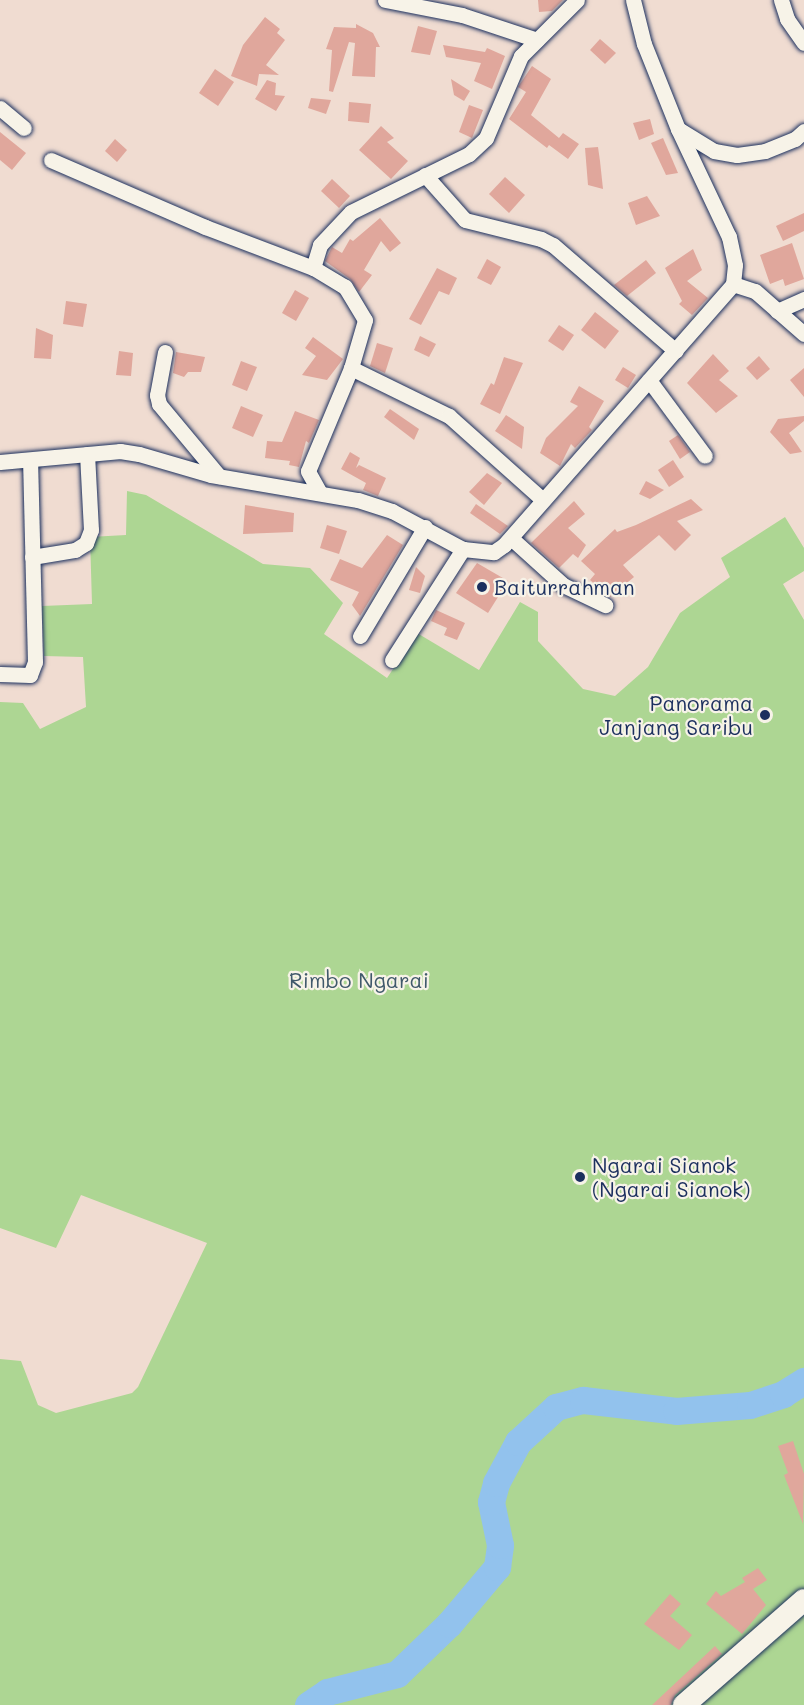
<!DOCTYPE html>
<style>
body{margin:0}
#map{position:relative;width:804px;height:1705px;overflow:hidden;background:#f0dcd1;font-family:Mali,sans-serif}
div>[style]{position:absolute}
.green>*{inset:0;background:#add693}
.river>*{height:27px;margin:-13.5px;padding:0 13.5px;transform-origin:13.5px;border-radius:13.5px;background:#92c2ed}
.building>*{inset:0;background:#e0a79c}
.roads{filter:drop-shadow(0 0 2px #1b2f5e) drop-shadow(0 0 2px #1b2f5e)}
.minor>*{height:15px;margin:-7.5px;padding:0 7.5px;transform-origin:7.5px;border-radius:7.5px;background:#f7f3e8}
.secondary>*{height:22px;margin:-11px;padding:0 11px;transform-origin:11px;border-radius:11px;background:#f7f3e8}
.dots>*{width:16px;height:16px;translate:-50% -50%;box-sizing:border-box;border:3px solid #f7f3e8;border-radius:50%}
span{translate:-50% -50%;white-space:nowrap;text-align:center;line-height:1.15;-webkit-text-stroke:4.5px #f7f3e8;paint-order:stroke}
.poi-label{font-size:21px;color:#1b2f5e}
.left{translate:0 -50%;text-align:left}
.right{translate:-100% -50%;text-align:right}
.park-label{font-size:21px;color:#40596b}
</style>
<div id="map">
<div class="green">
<i style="clip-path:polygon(127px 491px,146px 495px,263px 564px,310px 568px,343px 603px,324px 634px,387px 678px,417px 633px,479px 670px,520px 602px,538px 612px,538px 641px,583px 689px,615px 696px,648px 667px,680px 613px,730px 577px,721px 558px,785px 517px,804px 548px,804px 571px,783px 584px,804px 620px,804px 1705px,0 1705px,0 1359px,21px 1361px,38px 1405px,56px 1413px,132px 1393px,138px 1387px,207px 1243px,81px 1195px,56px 1248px,0 1228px,0 702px,23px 703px,40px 729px,86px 707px,83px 657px,44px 656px,42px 606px,92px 604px,90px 537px,126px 535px)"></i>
</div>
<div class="river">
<i style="left:308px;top:1705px;width:23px;rotate:-34deg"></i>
<i style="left:327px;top:1692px;width:72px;rotate:-14.4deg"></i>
<i style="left:397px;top:1674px;width:72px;rotate:-43.9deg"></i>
<i style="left:449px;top:1624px;width:75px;rotate:-49.9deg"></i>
<i style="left:497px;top:1567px;width:22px;rotate:-82deg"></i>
<i style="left:500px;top:1545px;width:44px;rotate:-101.8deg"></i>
<i style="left:491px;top:1502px;width:20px;rotate:-75deg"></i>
<i style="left:496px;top:1483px;width:47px;rotate:-61.8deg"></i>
<i style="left:518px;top:1442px;width:52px;rotate:-42.6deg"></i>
<i style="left:556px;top:1407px;width:28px;rotate:-15deg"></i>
<i style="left:583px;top:1400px;width:94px;rotate:6.7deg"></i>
<i style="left:676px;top:1411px;width:74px;rotate:-4.6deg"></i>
<i style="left:750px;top:1405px;width:35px;rotate:-18deg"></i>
<i style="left:783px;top:1394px;width:25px;rotate:-32deg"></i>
</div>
<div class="building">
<i style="clip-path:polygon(538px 0,563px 0,552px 11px,539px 12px)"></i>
<i style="clip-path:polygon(265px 17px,280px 29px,277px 33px,285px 40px,266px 65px,279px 75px,259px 74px,257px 86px,231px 76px,243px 45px)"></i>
<i style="clip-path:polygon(356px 24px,373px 33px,380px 47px,376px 47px,375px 77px,352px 76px,355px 43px,349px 42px,333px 92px,329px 91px,332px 50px,326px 49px,334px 27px,356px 28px)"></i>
<i style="clip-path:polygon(418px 26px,437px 31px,430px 55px,411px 52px)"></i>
<i style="clip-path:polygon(600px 39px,616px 53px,605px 64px,590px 50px)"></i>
<i style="clip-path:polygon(443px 45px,485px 52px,487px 48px,505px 56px,492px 89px,474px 81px,481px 63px,446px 57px)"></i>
<i style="clip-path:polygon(532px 66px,551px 79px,531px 115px,559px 138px,563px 133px,579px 144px,568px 159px,549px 145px,547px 148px,509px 119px,526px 92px,518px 87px)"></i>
<i style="clip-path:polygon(215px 69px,234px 82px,218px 106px,199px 93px)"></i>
<i style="clip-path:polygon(451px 79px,470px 91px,464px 101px,454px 95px)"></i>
<i style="clip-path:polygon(267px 80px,276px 83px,275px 95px,285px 96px,276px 111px,255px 99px)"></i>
<i style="clip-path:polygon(311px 98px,331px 100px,326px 114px,308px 108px)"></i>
<i style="clip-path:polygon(349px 102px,371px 104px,369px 123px,348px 121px)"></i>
<i style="clip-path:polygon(469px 105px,483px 110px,472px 138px,459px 132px)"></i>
<i style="clip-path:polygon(650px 119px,654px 134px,639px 140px,633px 123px)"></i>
<i style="clip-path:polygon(381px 126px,394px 138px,387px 142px,408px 161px,391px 179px,359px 150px)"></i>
<i style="clip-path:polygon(0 132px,26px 153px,12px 170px,0 160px)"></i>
<i style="clip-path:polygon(663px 138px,678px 173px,666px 175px,651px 143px)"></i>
<i style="clip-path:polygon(115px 139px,127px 150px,117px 162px,105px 151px)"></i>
<i style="clip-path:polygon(598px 147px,600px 161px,603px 189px,588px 185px,585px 148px)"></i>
<i style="clip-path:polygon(505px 177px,525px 195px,509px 213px,489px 194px)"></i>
<i style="clip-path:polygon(332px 179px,350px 196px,339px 208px,321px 191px)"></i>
<i style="clip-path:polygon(647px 196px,660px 216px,636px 225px,628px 203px)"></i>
<i style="clip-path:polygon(804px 213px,804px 231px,783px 241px,776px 226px)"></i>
<i style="clip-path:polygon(380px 218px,401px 243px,390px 252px,381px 241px,364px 270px,372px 275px,359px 292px,350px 279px,325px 261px,332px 247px,342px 253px,350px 239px,353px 241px)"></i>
<i style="clip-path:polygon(792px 243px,804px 279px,785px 286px,783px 279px,770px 284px,760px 255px)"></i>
<i style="clip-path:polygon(693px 249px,702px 270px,687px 281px,708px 298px,692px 315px,679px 304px,682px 301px,665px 268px)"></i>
<i style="clip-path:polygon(487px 259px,501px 267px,491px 285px,477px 278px)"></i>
<i style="clip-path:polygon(646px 260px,656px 273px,627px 296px,614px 285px)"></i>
<i style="clip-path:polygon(437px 268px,457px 278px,449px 295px,439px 291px,421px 325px,409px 319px)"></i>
<i style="clip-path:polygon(295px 290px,309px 298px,296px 321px,282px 313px)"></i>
<i style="clip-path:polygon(66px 301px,87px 304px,83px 327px,63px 324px)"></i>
<i style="clip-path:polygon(595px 312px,619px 331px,605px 349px,581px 330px)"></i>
<i style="clip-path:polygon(559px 325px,574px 335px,563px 351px,548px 341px)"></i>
<i style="clip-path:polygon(36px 328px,53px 335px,51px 359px,34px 358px)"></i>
<i style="clip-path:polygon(420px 336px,436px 344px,429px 357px,414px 350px)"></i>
<i style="clip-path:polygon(313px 337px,343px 359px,327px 380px,302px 375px,316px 356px,305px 348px)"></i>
<i style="clip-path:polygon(377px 343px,393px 348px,385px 373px,370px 366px)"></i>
<i style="clip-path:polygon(119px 351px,133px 353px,131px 376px,116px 375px)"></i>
<i style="clip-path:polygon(176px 352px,205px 357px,201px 372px,188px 372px,184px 377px,173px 373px)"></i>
<i style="clip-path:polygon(713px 354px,729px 371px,719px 380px,738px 396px,716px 413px,687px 383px)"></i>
<i style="clip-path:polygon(759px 356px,770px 369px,757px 380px,746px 368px)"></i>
<i style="clip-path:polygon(504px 357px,523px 363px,500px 414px,480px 404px,491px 383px,494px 385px)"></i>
<i style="clip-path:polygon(241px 361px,257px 367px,247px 391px,232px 385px)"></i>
<i style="clip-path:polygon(623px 367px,636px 375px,628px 388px,615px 380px)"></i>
<i style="clip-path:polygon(804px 368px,804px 397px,790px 380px)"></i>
<i style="clip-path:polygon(579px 386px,604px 401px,589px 427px,592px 430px,575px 448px,571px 444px,560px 466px,540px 453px,546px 438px,578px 406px,570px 402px)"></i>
<i style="clip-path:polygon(241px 406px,263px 415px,253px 437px,232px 428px)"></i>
<i style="clip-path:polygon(390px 409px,419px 429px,414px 440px,384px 417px)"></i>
<i style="clip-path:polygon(295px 411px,319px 420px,309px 443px,306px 441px,299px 467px,289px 465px,290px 461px,265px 458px,267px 441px,282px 442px)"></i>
<i style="clip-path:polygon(506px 415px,524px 427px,522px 449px,495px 431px)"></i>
<i style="clip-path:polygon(804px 416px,804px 421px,789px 433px,802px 452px,790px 454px,770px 432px,778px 419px)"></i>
<i style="clip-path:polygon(678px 435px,690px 452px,680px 459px,669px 441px)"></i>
<i style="clip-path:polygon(350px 452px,360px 458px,356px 468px,359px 465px,386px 478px,378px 496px,363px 490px,366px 483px,341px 469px)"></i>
<i style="clip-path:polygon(673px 460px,684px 477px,669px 487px,658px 470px)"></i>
<i style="clip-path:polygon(487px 473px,502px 483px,484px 505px,469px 492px)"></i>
<i style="clip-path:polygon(646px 481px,664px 490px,650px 499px,639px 494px)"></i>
<i style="clip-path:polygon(691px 499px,703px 510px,677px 521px,691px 535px,675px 551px,659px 535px,623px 565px,634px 577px,610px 597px,590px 580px,595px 574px,581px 561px,615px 529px,617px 532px,636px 525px)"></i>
<i style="clip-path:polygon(574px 501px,585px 514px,568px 528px,586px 545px,578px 558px,573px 554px,559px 568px,531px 543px)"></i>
<i style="clip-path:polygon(476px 504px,508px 526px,500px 534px,470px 513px)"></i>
<i style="clip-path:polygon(245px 505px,294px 513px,293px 532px,243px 534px)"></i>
<i style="clip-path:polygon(327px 525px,347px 531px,339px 554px,320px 548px)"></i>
<i style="clip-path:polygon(387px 535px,403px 545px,360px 616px,352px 605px,359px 592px,330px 580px,340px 559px,362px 568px)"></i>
<i style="clip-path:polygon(477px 563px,508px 581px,488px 613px,456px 593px)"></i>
<i style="clip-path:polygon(416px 567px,425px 576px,420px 593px,409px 590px)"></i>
<i style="clip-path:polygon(436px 610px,465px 623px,457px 640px,444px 635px,447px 628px,431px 621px)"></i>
<i style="clip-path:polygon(793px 1441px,804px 1474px,803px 1524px,784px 1475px,788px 1473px,778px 1446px)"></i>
<i style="clip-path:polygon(758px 1568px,767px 1580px,753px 1589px,766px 1605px,742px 1634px,706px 1604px,716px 1591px,721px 1596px,745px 1582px,742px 1578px)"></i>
<i style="clip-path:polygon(670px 1594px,681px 1604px,670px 1616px,692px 1635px,679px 1650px,644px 1624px)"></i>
<i style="clip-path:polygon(715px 1646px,722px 1654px,675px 1695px,671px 1705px,652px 1705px)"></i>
</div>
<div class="roads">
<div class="minor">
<i style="left:385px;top:0;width:78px;rotate:11deg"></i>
<i style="left:462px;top:15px;width:79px;rotate:18.4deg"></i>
<i style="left:781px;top:0;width:20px;rotate:72deg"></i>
<i style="left:787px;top:19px;width:29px;rotate:55deg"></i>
<i style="left:0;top:108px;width:31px;rotate:40deg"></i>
<i style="left:678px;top:129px;width:42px;rotate:31.4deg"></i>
<i style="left:714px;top:151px;width:23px;rotate:10deg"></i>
<i style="left:737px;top:155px;width:28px;rotate:-8deg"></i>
<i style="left:765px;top:151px;width:32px;rotate:-22deg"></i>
<i style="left:795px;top:139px;width:12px;rotate:-42deg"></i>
<i style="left:51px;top:160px;width:168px;rotate:23.5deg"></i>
<i style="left:205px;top:227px;width:116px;rotate:20.8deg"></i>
<i style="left:425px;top:175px;width:60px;rotate:48.4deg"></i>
<i style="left:465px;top:220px;width:78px;rotate:14deg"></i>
<i style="left:541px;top:239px;width:13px;rotate:27deg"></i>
<i style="left:553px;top:245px;width:162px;rotate:40.8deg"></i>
<i style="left:733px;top:284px;width:23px;rotate:18deg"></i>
<i style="left:755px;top:291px;width:65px;rotate:41.3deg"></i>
<i style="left:777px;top:311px;width:30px;rotate:-24deg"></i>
<i style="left:165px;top:352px;width:44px;rotate:100.5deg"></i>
<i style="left:157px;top:395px;width:9px;rotate:77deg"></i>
<i style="left:159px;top:404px;width:94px;rotate:50.2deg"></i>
<i style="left:351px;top:368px;width:109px;rotate:26.1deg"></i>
<i style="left:449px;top:416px;width:126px;rotate:41.8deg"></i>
<i style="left:649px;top:380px;width:94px;rotate:53.6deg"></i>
<i style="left:0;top:462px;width:121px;rotate:-5.2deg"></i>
<i style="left:120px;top:451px;width:19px;rotate:9deg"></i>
<i style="left:139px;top:454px;width:75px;rotate:16.3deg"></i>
<i style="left:211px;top:475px;width:149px;rotate:9.7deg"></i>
<i style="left:358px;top:500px;width:36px;rotate:18deg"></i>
<i style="left:392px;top:511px;width:81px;rotate:28.2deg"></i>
<i style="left:463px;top:549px;width:31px;rotate:6deg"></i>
<i style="left:494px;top:552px;width:12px;rotate:-35deg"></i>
<i style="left:504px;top:545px;width:347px;rotate:-48.7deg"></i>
<i style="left:733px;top:284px;width:19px;rotate:-84deg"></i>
<i style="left:735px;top:265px;width:29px;rotate:-102deg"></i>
<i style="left:729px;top:237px;width:119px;rotate:-115.3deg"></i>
<i style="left:678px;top:129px;width:92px;rotate:-111.8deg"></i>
<i style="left:644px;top:44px;width:45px;rotate:-104deg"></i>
<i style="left:320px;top:493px;width:25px;rotate:-119deg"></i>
<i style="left:308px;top:471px;width:112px;rotate:-67.3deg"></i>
<i style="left:351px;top:368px;width:50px;rotate:-73.7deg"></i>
<i style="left:365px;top:320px;width:39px;rotate:-121deg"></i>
<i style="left:345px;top:287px;width:37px;rotate:-149deg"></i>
<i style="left:313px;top:268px;width:24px;rotate:-73deg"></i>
<i style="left:320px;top:245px;width:45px;rotate:-46.8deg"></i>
<i style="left:351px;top:212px;width:131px;rotate:-26.2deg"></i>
<i style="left:469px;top:154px;width:23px;rotate:-43deg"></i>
<i style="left:486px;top:138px;width:89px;rotate:-66.9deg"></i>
<i style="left:521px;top:56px;width:79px;rotate:-45deg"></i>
<i style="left:511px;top:538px;width:70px;rotate:42.1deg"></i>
<i style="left:563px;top:585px;width:47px;rotate:25.5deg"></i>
<i style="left:32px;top:557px;width:44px;rotate:-9.2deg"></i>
<i style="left:75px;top:550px;width:13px;rotate:-32deg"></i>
<i style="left:86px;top:543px;width:14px;rotate:-69deg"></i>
<i style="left:91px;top:530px;width:76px;rotate:-93deg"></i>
<i style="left:360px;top:636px;width:127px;rotate:-59.2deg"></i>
<i style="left:392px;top:660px;width:132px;rotate:-57.4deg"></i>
<i style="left:0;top:674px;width:30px;rotate:2deg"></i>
<i style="left:30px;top:675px;width:14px;rotate:-69deg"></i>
<i style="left:35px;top:662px;width:200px;rotate:-91.4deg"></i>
</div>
<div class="secondary">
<i style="left:684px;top:1705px;width:159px;rotate:-41.2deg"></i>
</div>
</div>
<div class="dots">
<i style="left:482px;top:587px;background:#1b2f5e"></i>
<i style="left:765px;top:715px;background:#1b2f5e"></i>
<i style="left:580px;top:1177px;background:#1b2f5e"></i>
</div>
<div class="poi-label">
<span class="left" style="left:494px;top:587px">Baiturrahman</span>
<span class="right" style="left:753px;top:715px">Panorama<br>Janjang Saribu</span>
<span class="left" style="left:592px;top:1177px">Ngarai Sianok<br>(Ngarai Sianok)</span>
</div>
<div class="park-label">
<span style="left:359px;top:980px">Rimbo Ngarai</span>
</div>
</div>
